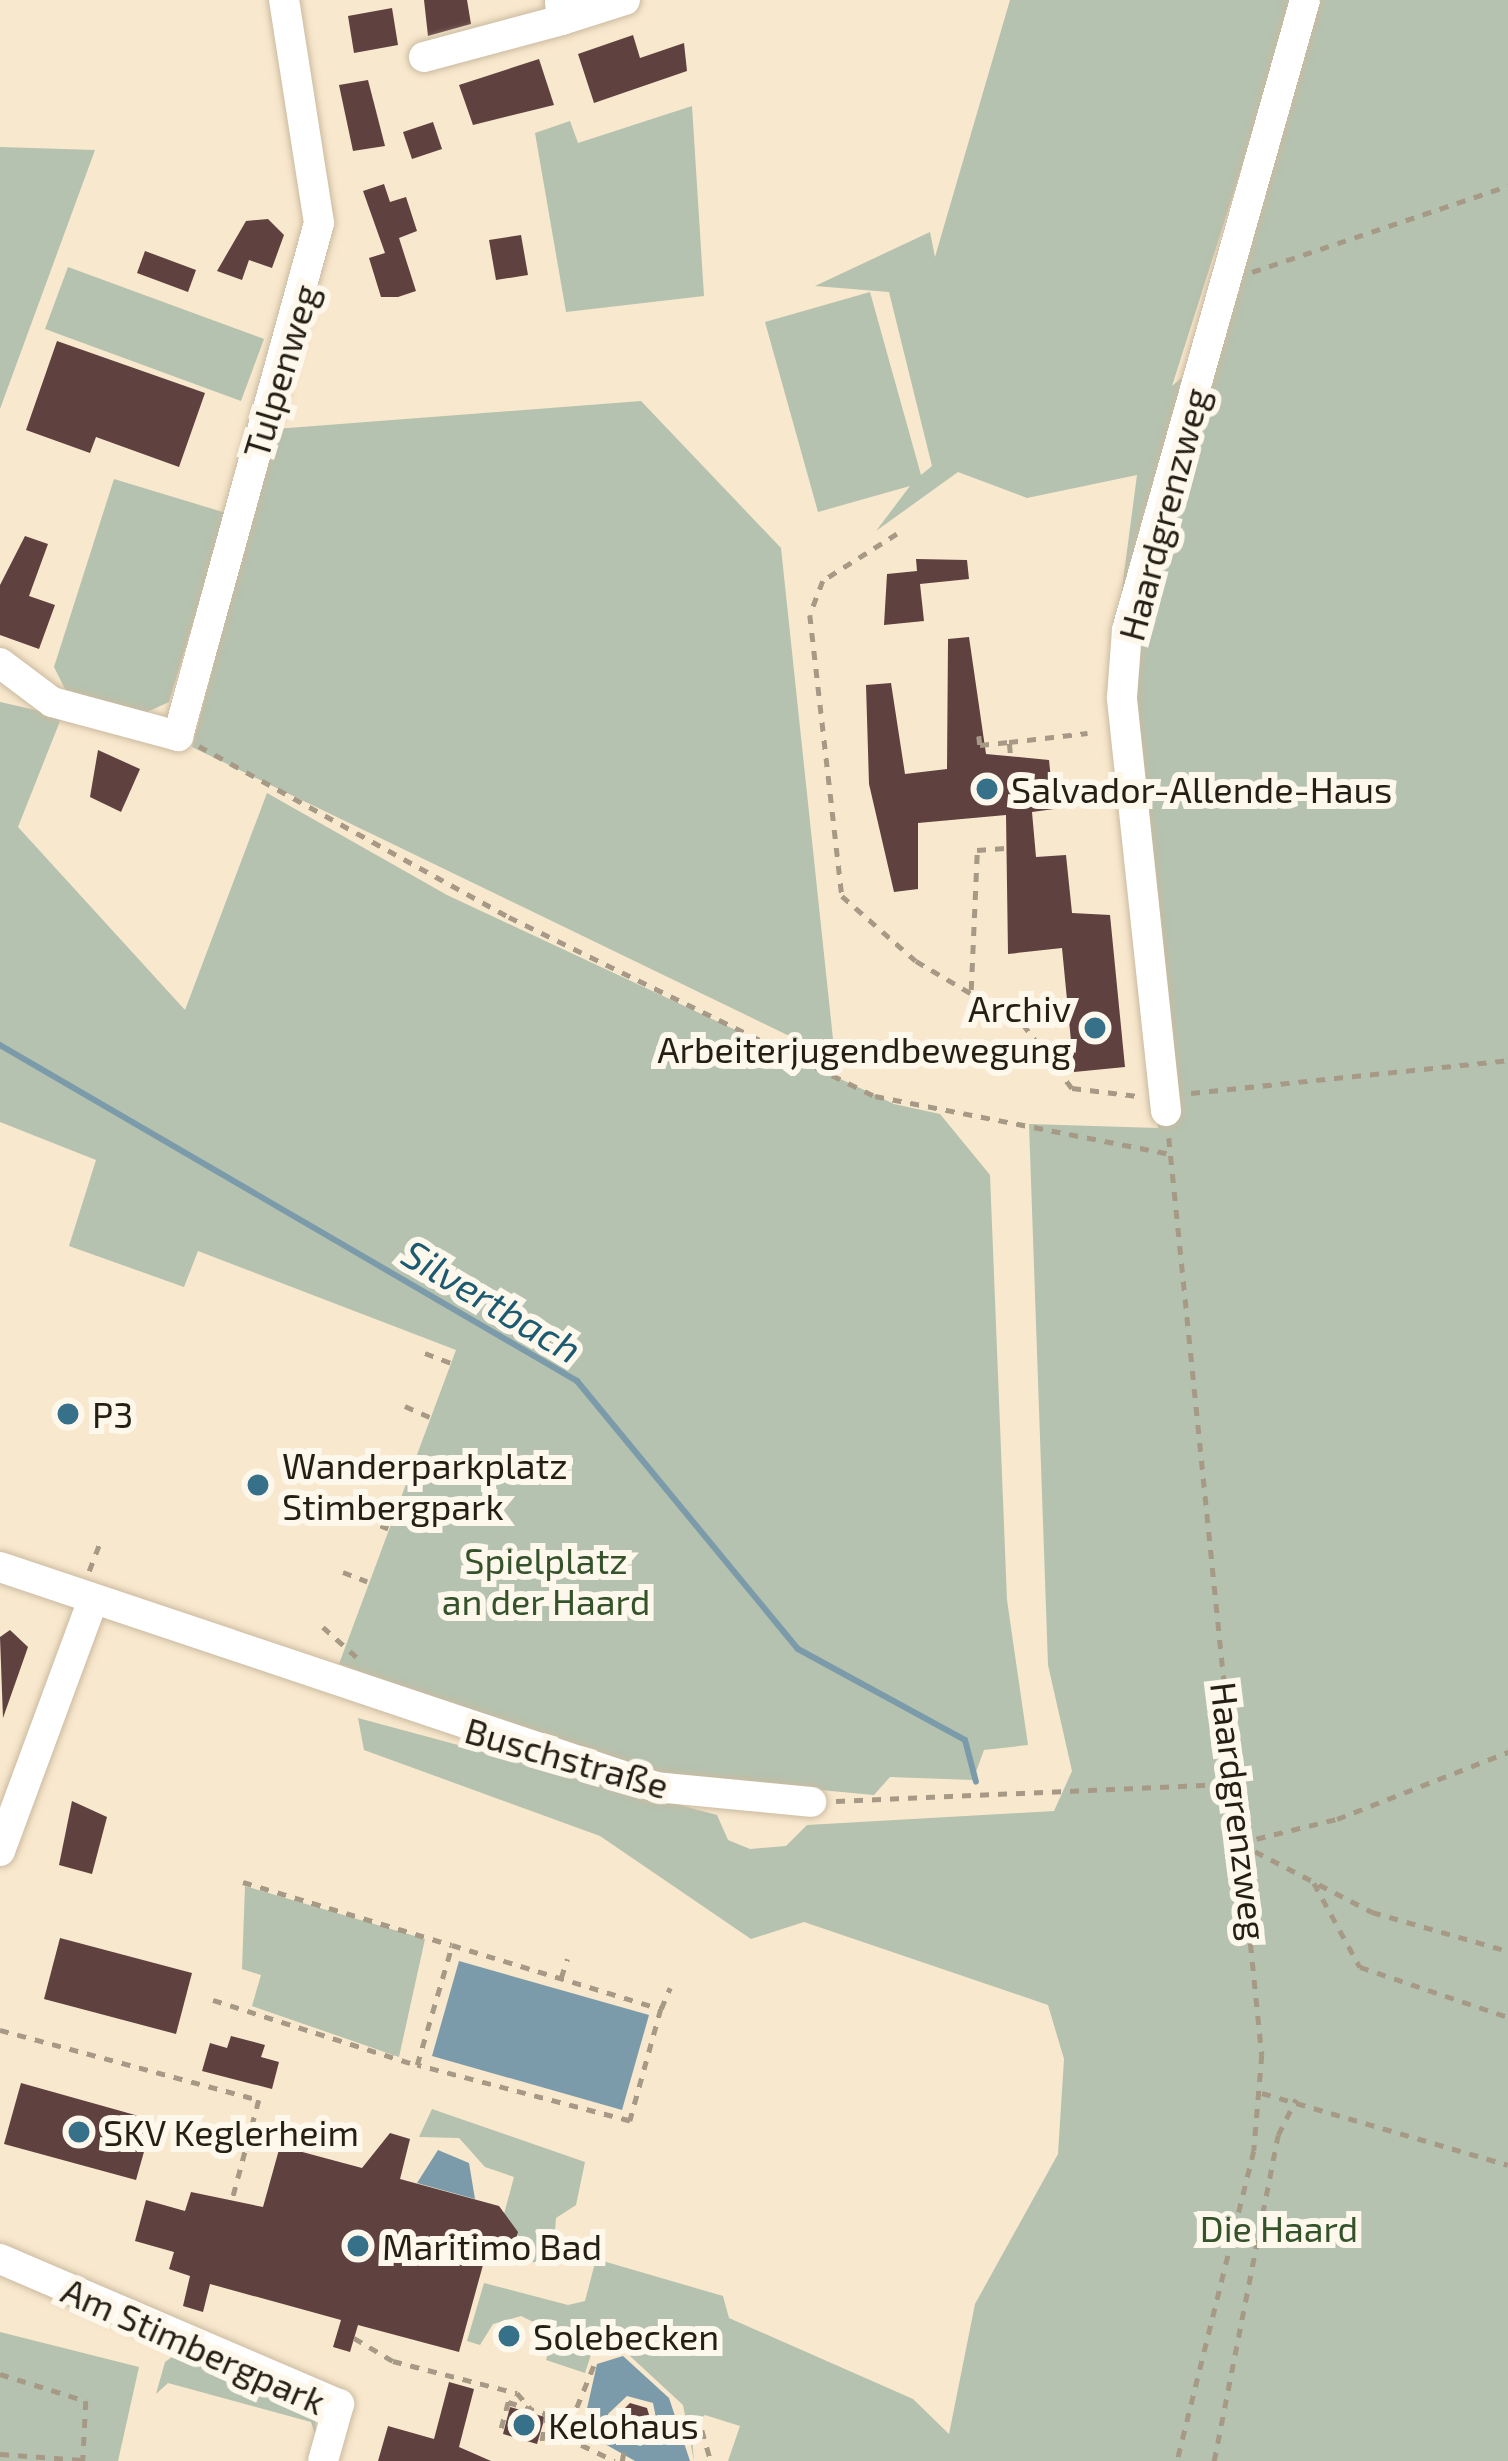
<!DOCTYPE html>
<meta charset="utf-8">
<style>
body{margin:0}
#map{position:relative;width:1508px;height:2461px;overflow:hidden;background:#f8e8cd;font-family:"Exo 2",sans-serif}
div>[style]{position:absolute}
.green>*{inset:0;background:#b4c2af}
.water>*{inset:0;background:#7b9baa}
.stream>*{height:6px;margin:-3px;padding:0 3px;transform-origin:3px;border-radius:3px;background:#7b9baa}
.building>*{inset:0;background:#5f4140}
.path>*{height:4.5px;margin-top:-2.25px;transform-origin:0;background:repeating-linear-gradient(90deg,#a69a86 0 9px,transparent 0 18px)}
.roads{filter:drop-shadow(0 0 3px #cabaa0) drop-shadow(0 0 3px #cabaa0)}
.minor>*{height:30px;margin:-15px;padding:0 15px;transform-origin:15px;border-radius:15px;background:#fff}
.dots>*{width:33px;height:33px;translate:-50% -50%;box-sizing:border-box;border:6px solid #fdf7ec;border-radius:50%}
span{translate:-50% -50%;white-space:nowrap;text-align:center;line-height:1.15;-webkit-text-stroke:12px #fdf7ec;paint-order:stroke}
.street-label{font-size:36px;color:#241f15}
.poi-label{font-size:36px;color:#241f15}
.left{translate:0 -50%;text-align:left}
.right{translate:-100% -50%;text-align:right}
.park-label{font-size:36px;color:#34532b}
.water-label{font-size:39px;color:#1c5a71;font-style:italic}
</style>
<div id="map">
<div class="green">
<i style="clip-path:polygon(1010px 0,1295px 0,1172px 386px,1215px 349px,1312px 0,1508px 0,1508px 2461px,728px 2461px,740px 2426px,705px 2415px,691px 2427px,694px 2461px,683px 2405px,630px 2356px,634px 2346px,600px 2327px,585px 2373px,546px 2360px,554px 2332px,521px 2316px,493px 2324px,480px 2345px,467px 2341px,484px 2283px,568px 2305px,585px 2301px,596px 2259px,723px 2296px,729px 2318px,913px 2399px,949px 2434px,975px 2304px,1058px 2154px,1064px 2059px,1048px 2005px,804px 1922px,751px 1939px,600px 1836px,364px 1750px,358px 1718px,717px 1815px,728px 1840px,750px 1849px,786px 1846px,807px 1825px,1054px 1811px,1072px 1771px,1048px 1665px,1029px 1124px,1158px 1128px,1119px 612px,1137px 475px,1027px 498px,958px 472px,876px 531px,910px 486px,818px 512px,765px 322px,870px 292px,921px 475px,932px 466px,889px 292px,815px 286px,930px 232px,935px 257px)"></i>
<i style="clip-path:polygon(692px 106px,704px 296px,566px 312px,535px 133px,570px 121px,578px 143px)"></i>
<i style="clip-path:polygon(0 147px,95px 150px,0 409px)"></i>
<i style="clip-path:polygon(68px 267px,264px 339px,241px 401px,45px 329px)"></i>
<i style="clip-path:polygon(641px 401px,781px 548px,835px 1058px,192px 747px,275px 429px)"></i>
<i style="clip-path:polygon(114px 479px,226px 513px,169px 702px,145px 713px,66px 691px,54px 667px)"></i>
<i style="clip-path:polygon(0 702px,62px 716px,18px 827px,185px 1010px,267px 793px,447px 895px,894px 1104px,940px 1114px,990px 1175px,1007px 1600px,1028px 1745px,984px 1750px,973px 1780px,890px 1777px,874px 1795px,726px 1781px,614px 1767px,339px 1664px,456px 1350px,198px 1251px,184px 1287px,69px 1246px,96px 1160px,0 1122px)"></i>
<i style="clip-path:polygon(245px 1886px,425px 1939px,399px 2057px,252px 2006px,261px 1975px,242px 1969px)"></i>
<i style="clip-path:polygon(432px 2109px,585px 2162px,576px 2205px,556px 2218px,553px 2260px,506px 2265px,521px 2240px,504px 2214px,514px 2177px,485px 2167px,459px 2138px,419px 2137px)"></i>
<i style="clip-path:polygon(0 2332px,139px 2367px,118px 2461px,0 2461px)"></i>
<i style="clip-path:polygon(183px 2349px,315px 2408px,316px 2437px,311px 2422px,168px 2383px,156px 2394px,165px 2362px)"></i>
</div>
<div class="water">
<i style="clip-path:polygon(459px 1961px,649px 2015px,622px 2110px,432px 2056px)"></i>
<i style="clip-path:polygon(438px 2150px,469px 2163px,475px 2199px,417px 2183px)"></i>
<i style="clip-path:polygon(evenodd,623px 2356px,669px 2398px,690px 2461px,635px 2461px,582px 2431px,597px 2364px,623px 2356px,627px 2396px,653px 2403px,658px 2428px,641px 2446px,615px 2440px,608px 2414px,627px 2396px)"></i>
</div>
<div class="stream">
<i style="left:0;top:1045px;width:668px;rotate:30.21deg"></i>
<i style="left:577px;top:1381px;width:347px;rotate:50.5deg"></i>
<i style="left:798px;top:1649px;width:190px;rotate:28.6deg"></i>
<i style="left:965px;top:1740px;width:43px;rotate:75.3deg"></i>
</div>
<div class="building">
<i style="clip-path:polygon(424px 0,467px 0,471px 24px,428px 36px)"></i>
<i style="clip-path:polygon(392px 8px,398px 45px,354px 53px,348px 16px)"></i>
<i style="clip-path:polygon(633px 35px,640px 58px,684px 43px,687px 71px,594px 103px,578px 54px)"></i>
<i style="clip-path:polygon(539px 59px,554px 105px,473px 125px,459px 85px)"></i>
<i style="clip-path:polygon(368px 80px,385px 146px,353px 151px,339px 85px)"></i>
<i style="clip-path:polygon(433px 122px,442px 149px,412px 159px,403px 132px)"></i>
<i style="clip-path:polygon(384px 184px,390px 202px,406px 197px,417px 231px,399px 238px,416px 291px,398px 297px,381px 297px,369px 258px,385px 253px,363px 191px)"></i>
<i style="clip-path:polygon(268px 219px,284px 235px,272px 268px,249px 260px,242px 280px,217px 271px,246px 221px)"></i>
<i style="clip-path:polygon(521px 235px,528px 275px,496px 280px,489px 240px)"></i>
<i style="clip-path:polygon(145px 251px,196px 270px,188px 292px,137px 273px)"></i>
<i style="clip-path:polygon(57px 341px,205px 393px,179px 467px,96px 437px,90px 453px,26px 430px)"></i>
<i style="clip-path:polygon(25px 536px,48px 544px,29px 596px,55px 605px,39px 649px,0 635px,0 585px)"></i>
<i style="clip-path:polygon(916px 559px,967px 560px,969px 579px,920px 584px,924px 621px,884px 625px,887px 574px,917px 571px)"></i>
<i style="clip-path:polygon(969px 637px,986px 754px,1049px 760px,1054px 809px,1032px 812px,1036px 857px,1066px 855px,1072px 913px,1110px 915px,1125px 1067px,1074px 1072px,1062px 948px,1008px 954px,1006px 815px,918px 823px,918px 889px,894px 892px,869px 784px,866px 685px,891px 683px,905px 774px,947px 769px,948px 639px)"></i>
<i style="clip-path:polygon(98px 750px,140px 769px,121px 812px,90px 797px)"></i>
<i style="clip-path:polygon(10px 1630px,28px 1647px,3px 1718px,0 1637px)"></i>
<i style="clip-path:polygon(72px 1801px,107px 1817px,92px 1874px,59px 1865px)"></i>
<i style="clip-path:polygon(60px 1938px,192px 1973px,176px 2034px,44px 1999px)"></i>
<i style="clip-path:polygon(231px 2036px,265px 2045px,261px 2057px,279px 2062px,272px 2089px,202px 2071px,210px 2043px,227px 2048px)"></i>
<i style="clip-path:polygon(21px 2083px,153px 2120px,136px 2180px,4px 2144px)"></i>
<i style="clip-path:polygon(390px 2133px,410px 2139px,400px 2179px,499px 2206px,518px 2232px,511px 2258px,483px 2265px,459px 2352px,358px 2325px,350px 2352px,333px 2347px,341px 2320px,210px 2284px,203px 2312px,183px 2306px,190px 2276px,169px 2269px,174px 2252px,135px 2241px,146px 2200px,185px 2211px,191px 2192px,263px 2207px,280px 2146px,362px 2168px)"></i>
<i style="clip-path:polygon(449px 2382px,474px 2389px,459px 2447px,491px 2461px,378px 2461px,388px 2426px,434px 2439px)"></i>
<i style="clip-path:polygon(630px 2403px,647px 2408px,652px 2425px,639px 2439px,621px 2434px,616px 2417px)"></i>
<i style="clip-path:polygon(510px 2407px,545px 2417px,537px 2444px,503px 2434px)"></i>
</div>
<div class="path">
<i style="left:1252px;top:272px;width:270px;rotate:-18.6deg"></i>
<i style="left:897px;top:534px;width:88px;rotate:147.6deg"></i>
<i style="left:823px;top:581px;width:36px;rotate:111deg"></i>
<i style="left:810px;top:615px;width:283px;rotate:83.5deg"></i>
<i style="left:842px;top:896px;width:98px;rotate:41.3deg"></i>
<i style="left:916px;top:961px;width:124px;rotate:30.5deg"></i>
<i style="left:1023px;top:1024px;width:81px;rotate:52.6deg"></i>
<i style="left:1072px;top:1088px;width:66px;rotate:6.9deg"></i>
<i style="left:979px;top:736px;width:9px;rotate:84deg"></i>
<i style="left:980px;top:745px;width:29px;rotate:-6deg"></i>
<i style="left:199px;top:746px;width:354px;rotate:28.9deg"></i>
<i style="left:509px;top:917px;width:407px;rotate:26.1deg"></i>
<i style="left:875px;top:1096px;width:301px;rotate:11.1deg"></i>
<i style="left:1010px;top:753px;width:11px;rotate:-95deg"></i>
<i style="left:1009px;top:742px;width:79px;rotate:-6.6deg"></i>
<i style="left:971px;top:990px;width:140px;rotate:-87.5deg"></i>
<i style="left:977px;top:850px;width:32px;rotate:-4deg"></i>
<i style="left:1191px;top:1093px;width:319px;rotate:-5.9deg"></i>
<i style="left:1169px;top:1138px;width:922px;rotate:84.21deg"></i>
<i style="left:1262px;top:2055px;width:96px;rotate:94.8deg"></i>
<i style="left:1254px;top:2151px;width:319px;rotate:103.9deg"></i>
<i style="left:425px;top:1353px;width:28px;rotate:21deg"></i>
<i style="left:405px;top:1406px;width:27px;rotate:24deg"></i>
<i style="left:385px;top:1463px;width:26px;rotate:21deg"></i>
<i style="left:364px;top:1519px;width:26px;rotate:21deg"></i>
<i style="left:89px;top:1571px;width:30px;rotate:-69deg"></i>
<i style="left:343px;top:1572px;width:26px;rotate:21deg"></i>
<i style="left:323px;top:1627px;width:51px;rotate:41.8deg"></i>
<i style="left:836px;top:1801px;width:396px;rotate:-2.5deg"></i>
<i style="left:1239px;top:1843px;width:150px;rotate:27.4deg"></i>
<i style="left:1372px;top:1912px;width:141px;rotate:16deg"></i>
<i style="left:1239px;top:1843px;width:101px;rotate:-13.8deg"></i>
<i style="left:1337px;top:1819px;width:184px;rotate:-21.4deg"></i>
<i style="left:243px;top:1882px;width:218px;rotate:16.8deg"></i>
<i style="left:452px;top:1945px;width:219px;rotate:17deg"></i>
<i style="left:661px;top:2009px;width:116px;rotate:105.5deg"></i>
<i style="left:630px;top:2121px;width:220px;rotate:-165.3deg"></i>
<i style="left:417px;top:2065px;width:125px;rotate:-73.7deg"></i>
<i style="left:1314px;top:1883px;width:96px;rotate:61.3deg"></i>
<i style="left:1360px;top:1967px;width:156px;rotate:18.7deg"></i>
<i style="left:561px;top:1978px;width:20px;rotate:-72deg"></i>
<i style="left:213px;top:2000px;width:214px;rotate:17.7deg"></i>
<i style="left:661px;top:2009px;width:23px;rotate:-67deg"></i>
<i style="left:0;top:2030px;width:268px;rotate:15.1deg"></i>
<i style="left:259px;top:2100px;width:100px;rotate:105deg"></i>
<i style="left:1262px;top:2093px;width:256px;rotate:16.3deg"></i>
<i style="left:354px;top:2338px;width:45px;rotate:30.5deg"></i>
<i style="left:393px;top:2361px;width:128px;rotate:14.5deg"></i>
<i style="left:517px;top:2393px;width:20px;rotate:49deg"></i>
<i style="left:594px;top:2366px;width:77px;rotate:112.2deg"></i>
<i style="left:565px;top:2437px;width:55px;rotate:25.6deg"></i>
<i style="left:0;top:2374px;width:90px;rotate:17.4deg"></i>
<i style="left:86px;top:2401px;width:60px;rotate:92.9deg"></i>
<i style="left:501px;top:2428px;width:27px;rotate:-75deg"></i>
<i style="left:508px;top:2402px;width:41px;rotate:17.1deg"></i>
<i style="left:547px;top:2414px;width:28px;rotate:100deg"></i>
<i style="left:702px;top:2430px;width:32px;rotate:74deg"></i>
<i style="left:0;top:2454px;width:83px;rotate:4.1deg"></i>
<i style="left:622px;top:2461px;width:25px;rotate:-79deg"></i>
<i style="left:1214px;top:2461px;width:332px;rotate:-78.9deg"></i>
<i style="left:1278px;top:2135px;width:40px;rotate:-63.4deg"></i>
</div>
<div class="roads">
<div class="minor">
<i style="left:560px;top:2px;width:18px;rotate:84deg"></i>
<i style="left:562px;top:20px;width:66px;rotate:-17.6deg"></i>
<i style="left:424px;top:57px;width:143px;rotate:-15deg"></i>
<i style="left:0;top:663px;width:65px;rotate:36.9deg"></i>
<i style="left:52px;top:702px;width:131px;rotate:15.1deg"></i>
<i style="left:178px;top:736px;width:532px;rotate:-74.63deg"></i>
<i style="left:319px;top:223px;width:226px;rotate:-98.9deg"></i>
<i style="left:1166px;top:1111px;width:416px;rotate:-96.1deg"></i>
<i style="left:1122px;top:697px;width:67px;rotate:-85.7deg"></i>
<i style="left:1127px;top:630px;width:655px;rotate:-74.22deg"></i>
<i style="left:0;top:1567px;width:692px;rotate:18.54deg"></i>
<i style="left:656px;top:1787px;width:156px;rotate:5.5deg"></i>
<i style="left:0;top:1851px;width:269px;rotate:-69.7deg"></i>
<i style="left:0;top:2259px;width:369px;rotate:23.2deg"></i>
<i style="left:339px;top:2404px;width:59px;rotate:105.7deg"></i>
</div>
</div>
<div class="dots">
<i style="left:987px;top:789px;background:#367189"></i>
<i style="left:1095px;top:1028px;background:#367189"></i>
<i style="left:68px;top:1414px;background:#367189"></i>
<i style="left:258px;top:1485px;background:#367189"></i>
<i style="left:79px;top:2132px;background:#367189"></i>
<i style="left:358px;top:2246px;background:#367189"></i>
<i style="left:509px;top:2336px;background:#367189"></i>
<i style="left:524px;top:2425px;background:#367189"></i>
</div>
<div class="street-label">
<span style="left:280px;top:371px;rotate:-73deg">Tulpenweg</span>
<span style="left:1163px;top:514px;rotate:-75deg">Haardgrenzweg</span>
<span style="left:567px;top:1757px;rotate:16deg">Buschstraße</span>
<span style="left:1240px;top:1811px;rotate:83deg">Haardgrenzweg</span>
<span style="left:194px;top:2345px;rotate:24deg">Am Stimbergpark</span>
</div>
<div class="poi-label">
<span class="left" style="left:1011px;top:789px">Salvador-Allende-Haus</span>
<span class="right" style="left:1071px;top:1028px">Archiv<br>Arbeiterjugendbewegung</span>
<span class="left" style="left:92px;top:1414px">P3</span>
<span class="left" style="left:282px;top:1485px">Wanderparkplatz<br>Stimbergpark</span>
<span class="left" style="left:103px;top:2132px">SKV Keglerheim</span>
<span class="left" style="left:382px;top:2246px">Maritimo Bad</span>
<span class="left" style="left:533px;top:2336px">Solebecken</span>
<span class="left" style="left:548px;top:2425px">Kelohaus</span>
</div>
<div class="park-label">
<span style="left:546px;top:1580px">Spielplatz<br>an der Haard</span>
<span style="left:1279px;top:2228px">Die Haard</span>
</div>
<div class="water-label">
<span style="left:492px;top:1301px;rotate:31deg">Silvertbach</span>
</div>
</div>
